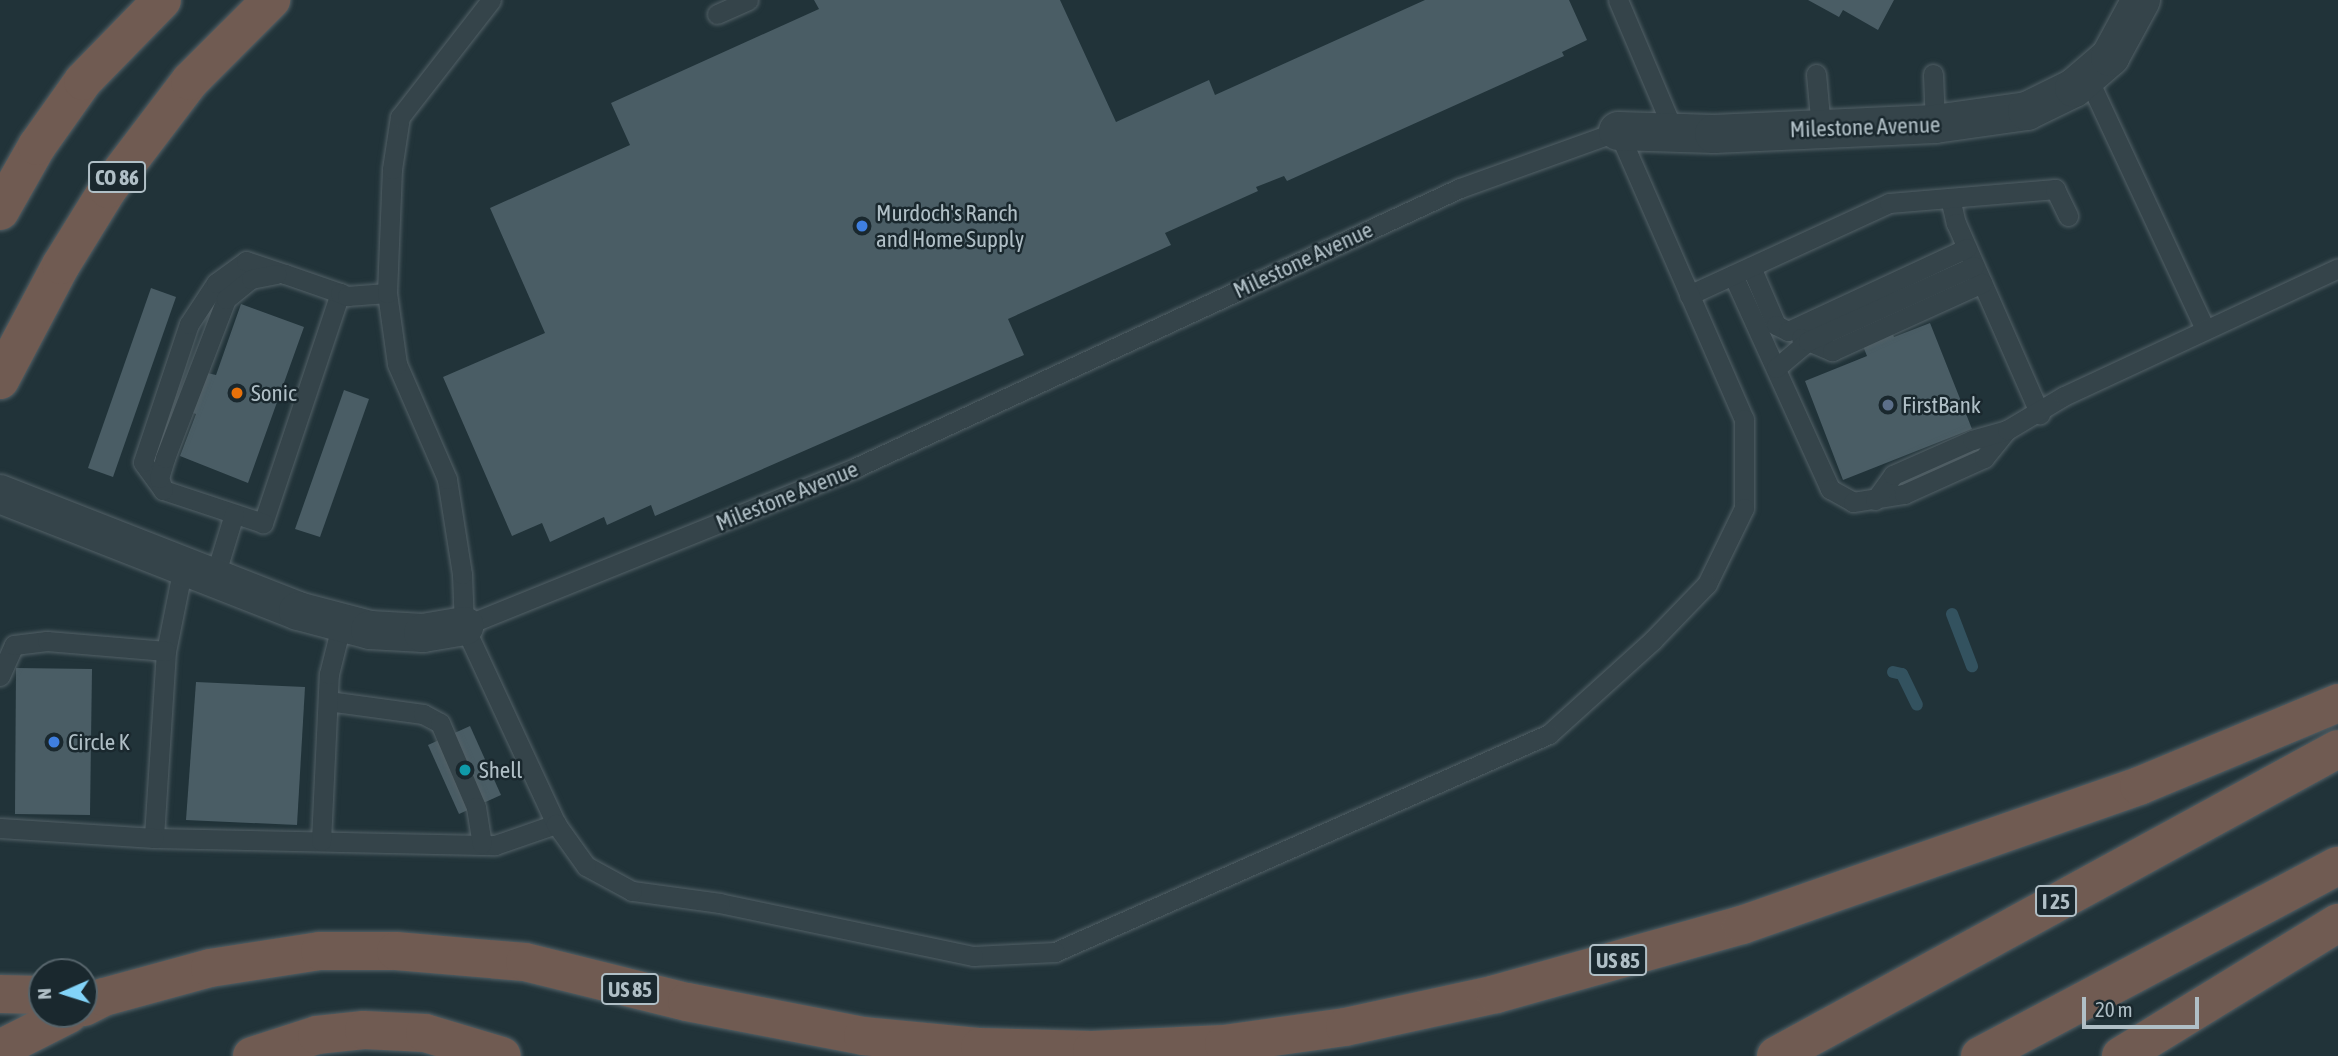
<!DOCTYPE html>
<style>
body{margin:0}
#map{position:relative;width:2338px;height:1056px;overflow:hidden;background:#213339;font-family:"Asap Condensed",sans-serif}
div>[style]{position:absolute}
.stream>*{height:12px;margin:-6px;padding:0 6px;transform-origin:6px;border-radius:6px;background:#33525f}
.building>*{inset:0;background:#4a5d65}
.roads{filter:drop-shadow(0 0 2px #536167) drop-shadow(0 0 2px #536167)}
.lane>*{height:19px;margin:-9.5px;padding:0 9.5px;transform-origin:9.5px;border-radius:9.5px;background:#35444a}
.street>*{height:38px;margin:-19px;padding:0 19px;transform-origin:19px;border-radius:19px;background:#35444a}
.highway>*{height:38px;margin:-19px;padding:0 19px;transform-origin:19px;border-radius:19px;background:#705b52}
.dots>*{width:19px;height:19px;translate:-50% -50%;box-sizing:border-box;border:4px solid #1a282e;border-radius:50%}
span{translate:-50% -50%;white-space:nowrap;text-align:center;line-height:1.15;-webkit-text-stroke:5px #1a282e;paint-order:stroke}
.shield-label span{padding:2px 5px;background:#1a282e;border:2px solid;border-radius:5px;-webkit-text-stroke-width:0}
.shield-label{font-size:21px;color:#b0bfc6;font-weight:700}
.street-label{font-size:23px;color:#b0bfc6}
.poi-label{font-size:23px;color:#b0bfc6}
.left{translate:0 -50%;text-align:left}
.north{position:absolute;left:28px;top:958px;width:70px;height:70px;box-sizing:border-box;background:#1a282e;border:2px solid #56646b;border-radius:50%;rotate:267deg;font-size:19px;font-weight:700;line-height:28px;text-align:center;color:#b0bfc6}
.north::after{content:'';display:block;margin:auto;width:24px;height:32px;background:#82d3f8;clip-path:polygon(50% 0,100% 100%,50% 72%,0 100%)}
.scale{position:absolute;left:2082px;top:997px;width:117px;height:32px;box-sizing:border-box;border:4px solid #b0bfc6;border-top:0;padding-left:9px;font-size:21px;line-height:24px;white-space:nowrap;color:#b0bfc6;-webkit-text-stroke:5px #1a282e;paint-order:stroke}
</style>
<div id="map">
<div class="stream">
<i style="left:1952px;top:614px;width:56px;rotate:69deg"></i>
<i style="left:1893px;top:672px;width:9px;rotate:13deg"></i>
<i style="left:1902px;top:674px;width:34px;rotate:64deg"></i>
</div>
<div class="building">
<i style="clip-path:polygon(814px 0,1060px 0,1116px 122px,1209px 80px,1215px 95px,1425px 0,1569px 0,1587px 40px,1562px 52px,1564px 56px,1287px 181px,1284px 176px,1256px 187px,1258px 191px,1165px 233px,1171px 245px,1008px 319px,1024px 355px,655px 516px,651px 505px,607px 525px,604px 517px,550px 542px,542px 523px,512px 536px,443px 377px,545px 333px,490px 208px,630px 145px,611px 103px,819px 9px)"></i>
<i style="clip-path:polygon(1808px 0,1894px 0,1878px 30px,1843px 10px,1839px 17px)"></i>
<i style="clip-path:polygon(151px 288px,176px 297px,113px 477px,88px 468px)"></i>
<i style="clip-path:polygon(241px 304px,304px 327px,248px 483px,180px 456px,196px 414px,188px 411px,203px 372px,216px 375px)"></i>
<i style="clip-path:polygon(1882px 309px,1894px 337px,1930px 323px,1972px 429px,1843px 480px,1805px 381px,1867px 356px,1853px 321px)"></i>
<i style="clip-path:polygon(344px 390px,369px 399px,320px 537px,295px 529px)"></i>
<i style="clip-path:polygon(16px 668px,92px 669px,90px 815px,15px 814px)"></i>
<i style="clip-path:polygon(196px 682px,305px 687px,297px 825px,186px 820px)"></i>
<i style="clip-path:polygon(470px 726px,501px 795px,459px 814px,428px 745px)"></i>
</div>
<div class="roads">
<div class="lane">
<i style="left:1618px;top:0;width:143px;rotate:67deg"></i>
<i style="left:717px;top:14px;width:34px;rotate:-24deg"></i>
<i style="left:1816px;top:74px;width:54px;rotate:84.7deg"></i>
<i style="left:1933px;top:74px;width:50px;rotate:87.7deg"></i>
<i style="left:2087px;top:76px;width:279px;rotate:65deg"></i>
<i style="left:1950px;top:198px;width:26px;rotate:77deg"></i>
<i style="left:1956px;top:223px;width:209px;rotate:66.3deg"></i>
<i style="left:1751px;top:267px;width:63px;rotate:66.7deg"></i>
<i style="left:1776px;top:325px;width:13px;rotate:27deg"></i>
<i style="left:1788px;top:331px;width:197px;rotate:-24.9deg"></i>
<i style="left:1733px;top:275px;width:235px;rotate:65.6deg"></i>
<i style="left:1830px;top:489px;width:26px;rotate:29deg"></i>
<i style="left:1853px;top:502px;width:52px;rotate:-8.9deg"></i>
<i style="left:1904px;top:494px;width:88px;rotate:-24.2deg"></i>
<i style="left:1984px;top:458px;width:36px;rotate:-51deg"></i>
<i style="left:340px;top:293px;width:243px;rotate:108.5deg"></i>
<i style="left:263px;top:523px;width:105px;rotate:-161.7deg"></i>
<i style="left:163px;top:490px;width:34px;rotate:-126deg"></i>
<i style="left:143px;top:462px;width:145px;rotate:-71.6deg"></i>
<i style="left:189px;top:324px;width:49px;rotate:-56.6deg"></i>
<i style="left:216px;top:283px;width:37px;rotate:-36deg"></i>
<i style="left:246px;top:261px;width:41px;rotate:18.4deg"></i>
<i style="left:285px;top:274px;width:58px;rotate:19.1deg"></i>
<i style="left:340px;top:293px;width:8px;rotate:23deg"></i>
<i style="left:347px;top:296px;width:40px;rotate:-4.3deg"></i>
<i style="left:1689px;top:295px;width:220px;rotate:-24.7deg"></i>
<i style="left:1889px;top:203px;width:167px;rotate:-4.8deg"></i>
<i style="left:2055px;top:189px;width:30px;rotate:64deg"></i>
<i style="left:1801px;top:338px;width:34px;rotate:23deg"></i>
<i style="left:1832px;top:351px;width:165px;rotate:-24.4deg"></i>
<i style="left:1776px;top:368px;width:42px;rotate:-40.2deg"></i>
<i style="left:1808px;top:341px;width:182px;rotate:-24.3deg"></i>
<i style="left:163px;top:490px;width:13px;rotate:-108deg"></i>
<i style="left:159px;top:478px;width:21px;rotate:-73deg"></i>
<i style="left:165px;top:458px;width:170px;rotate:-69deg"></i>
<i style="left:226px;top:299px;width:32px;rotate:-39deg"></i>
<i style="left:251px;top:279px;width:26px;rotate:-11deg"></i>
<i style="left:1875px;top:500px;width:31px;rotate:-54deg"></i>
<i style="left:1893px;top:475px;width:86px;rotate:-23.9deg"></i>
<i style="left:1972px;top:440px;width:36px;rotate:-16deg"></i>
<i style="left:2007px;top:430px;width:66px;rotate:-30.8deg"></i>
<i style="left:2064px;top:396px;width:302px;rotate:-25deg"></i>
<i style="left:183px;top:567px;width:86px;rotate:101.4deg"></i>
<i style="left:166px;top:651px;width:187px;rotate:93.7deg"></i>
<i style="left:154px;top:838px;width:341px;rotate:1.2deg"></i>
<i style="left:495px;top:845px;width:65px;rotate:-19deg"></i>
<i style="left:556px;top:824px;width:218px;rotate:-114.9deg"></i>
<i style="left:464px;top:626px;width:52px;rotate:-92.2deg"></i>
<i style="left:462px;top:574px;width:96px;rotate:-99deg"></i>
<i style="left:447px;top:479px;width:125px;rotate:-113.5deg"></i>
<i style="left:397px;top:364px;width:72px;rotate:-98deg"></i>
<i style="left:387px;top:293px;width:124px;rotate:-87.7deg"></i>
<i style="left:392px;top:169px;width:53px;rotate:-81.3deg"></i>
<i style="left:400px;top:117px;width:148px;rotate:-52.1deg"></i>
<i style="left:214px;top:579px;width:68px;rotate:-72.9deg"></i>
<i style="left:464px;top:626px;width:424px;rotate:-22deg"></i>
<i style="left:857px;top:467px;width:664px;rotate:-24.83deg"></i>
<i style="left:1460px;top:188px;width:168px;rotate:-19.8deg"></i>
<i style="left:1618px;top:131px;width:314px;rotate:66.4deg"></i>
<i style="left:1744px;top:419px;width:89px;rotate:90deg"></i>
<i style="left:1744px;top:508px;width:85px;rotate:116deg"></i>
<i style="left:1707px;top:584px;width:78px;rotate:134deg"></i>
<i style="left:1653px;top:640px;width:140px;rotate:137.9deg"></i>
<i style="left:1549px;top:734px;width:540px;rotate:156.19deg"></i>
<i style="left:1055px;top:952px;width:82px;rotate:177.2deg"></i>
<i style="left:973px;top:956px;width:258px;rotate:-168.2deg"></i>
<i style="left:720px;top:903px;width:89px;rotate:-172.2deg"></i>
<i style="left:632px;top:891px;width:52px;rotate:-151.5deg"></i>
<i style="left:586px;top:866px;width:52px;rotate:-125.5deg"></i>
<i style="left:0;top:676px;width:34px;rotate:-66deg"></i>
<i style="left:14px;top:645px;width:33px;rotate:-7deg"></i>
<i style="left:47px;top:641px;width:119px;rotate:4.8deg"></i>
<i style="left:328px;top:701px;width:96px;rotate:7.8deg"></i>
<i style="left:423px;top:714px;width:19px;rotate:28deg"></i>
<i style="left:440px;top:723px;width:91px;rotate:66.8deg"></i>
<i style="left:476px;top:807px;width:37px;rotate:81deg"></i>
<i style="left:0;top:828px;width:154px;rotate:3.7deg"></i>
<i style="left:321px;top:841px;width:167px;rotate:-87.3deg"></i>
<i style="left:329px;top:674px;width:54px;rotate:-76deg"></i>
</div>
<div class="street">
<i style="left:1618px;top:131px;width:96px;rotate:1.8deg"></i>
<i style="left:1714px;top:134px;width:221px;rotate:-2.6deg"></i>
<i style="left:1935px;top:124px;width:93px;rotate:-8deg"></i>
<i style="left:2027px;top:111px;width:52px;rotate:-26.1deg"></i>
<i style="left:2074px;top:88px;width:48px;rotate:-40.7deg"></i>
<i style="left:2110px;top:57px;width:65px;rotate:-61.5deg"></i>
<i style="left:0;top:494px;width:320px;rotate:21.4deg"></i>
<i style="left:298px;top:611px;width:74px;rotate:14.8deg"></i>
<i style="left:370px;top:630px;width:53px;rotate:3.2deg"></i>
<i style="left:423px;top:633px;width:42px;rotate:-9.7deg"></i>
</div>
<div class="highway">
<i style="left:0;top:211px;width:75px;rotate:-60.4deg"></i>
<i style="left:37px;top:146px;width:80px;rotate:-54.7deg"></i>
<i style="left:83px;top:81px;width:113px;rotate:-45.7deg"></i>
<i style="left:0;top:380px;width:130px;rotate:-62.1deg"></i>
<i style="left:61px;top:265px;width:89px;rotate:-58.3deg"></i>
<i style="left:108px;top:189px;width:136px;rotate:-52.8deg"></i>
<i style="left:190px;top:81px;width:115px;rotate:-45deg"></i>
<i style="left:0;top:994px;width:42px;rotate:1.4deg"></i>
<i style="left:84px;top:1007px;width:22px;rotate:-27deg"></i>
<i style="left:104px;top:997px;width:110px;rotate:-15.3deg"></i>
<i style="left:210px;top:968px;width:111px;rotate:-8.8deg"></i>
<i style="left:320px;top:951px;width:76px"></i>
<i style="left:396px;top:951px;width:129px;rotate:4.9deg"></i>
<i style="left:525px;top:962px;width:167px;rotate:13.9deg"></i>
<i style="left:687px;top:1002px;width:179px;rotate:10.9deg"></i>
<i style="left:863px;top:1036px;width:118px;rotate:5.4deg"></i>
<i style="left:980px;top:1047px;width:112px;rotate:1.5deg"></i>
<i style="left:1092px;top:1050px;width:132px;rotate:-2.6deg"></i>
<i style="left:1224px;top:1044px;width:122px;rotate:-8deg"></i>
<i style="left:1345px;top:1027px;width:155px;rotate:-12.3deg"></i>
<i style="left:1496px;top:994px;width:255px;rotate:-15.7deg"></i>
<i style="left:1742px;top:925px;width:421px;rotate:-19.3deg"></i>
<i style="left:2139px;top:786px;width:216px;rotate:-22.6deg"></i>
<i style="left:0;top:1049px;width:77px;rotate:-26.9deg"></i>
<i style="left:252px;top:1056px;width:68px;rotate:-17.9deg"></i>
<i style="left:317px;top:1035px;width:47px;rotate:-6.1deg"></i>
<i style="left:364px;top:1030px;width:61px;rotate:2.8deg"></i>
<i style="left:425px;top:1033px;width:80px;rotate:16.6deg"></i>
<i style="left:1776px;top:1056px;width:640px;rotate:-28.65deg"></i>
<i style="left:1980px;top:1056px;width:405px;rotate:-28deg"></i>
<i style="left:2121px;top:1056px;width:255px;rotate:-31.5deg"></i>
</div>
</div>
<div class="dots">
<i style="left:862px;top:226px;background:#3f7fe0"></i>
<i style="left:237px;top:393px;background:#e8710a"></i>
<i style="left:1888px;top:405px;background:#5c6f8a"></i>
<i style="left:54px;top:742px;background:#3f7fe0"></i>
<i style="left:465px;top:770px;background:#0f9aa8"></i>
</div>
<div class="shield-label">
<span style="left:117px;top:177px">CO 86</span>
<span style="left:2056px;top:901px">I 25</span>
<span style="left:1618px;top:960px">US 85</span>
<span style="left:630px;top:989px">US 85</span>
</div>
<div class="street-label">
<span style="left:1865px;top:127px;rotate:-2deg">Milestone Avenue</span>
<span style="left:1303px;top:260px;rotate:-25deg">Milestone Avenue</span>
<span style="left:787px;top:496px;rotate:-22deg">Milestone Avenue</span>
</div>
<div class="poi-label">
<span class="left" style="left:876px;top:226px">Murdoch's Ranch<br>and Home Supply</span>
<span class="left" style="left:251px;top:393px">Sonic</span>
<span class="left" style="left:1902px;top:405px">FirstBank</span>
<span class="left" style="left:68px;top:742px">Circle K</span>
<span class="left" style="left:479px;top:770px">Shell</span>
</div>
<div class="north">N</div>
<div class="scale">20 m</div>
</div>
